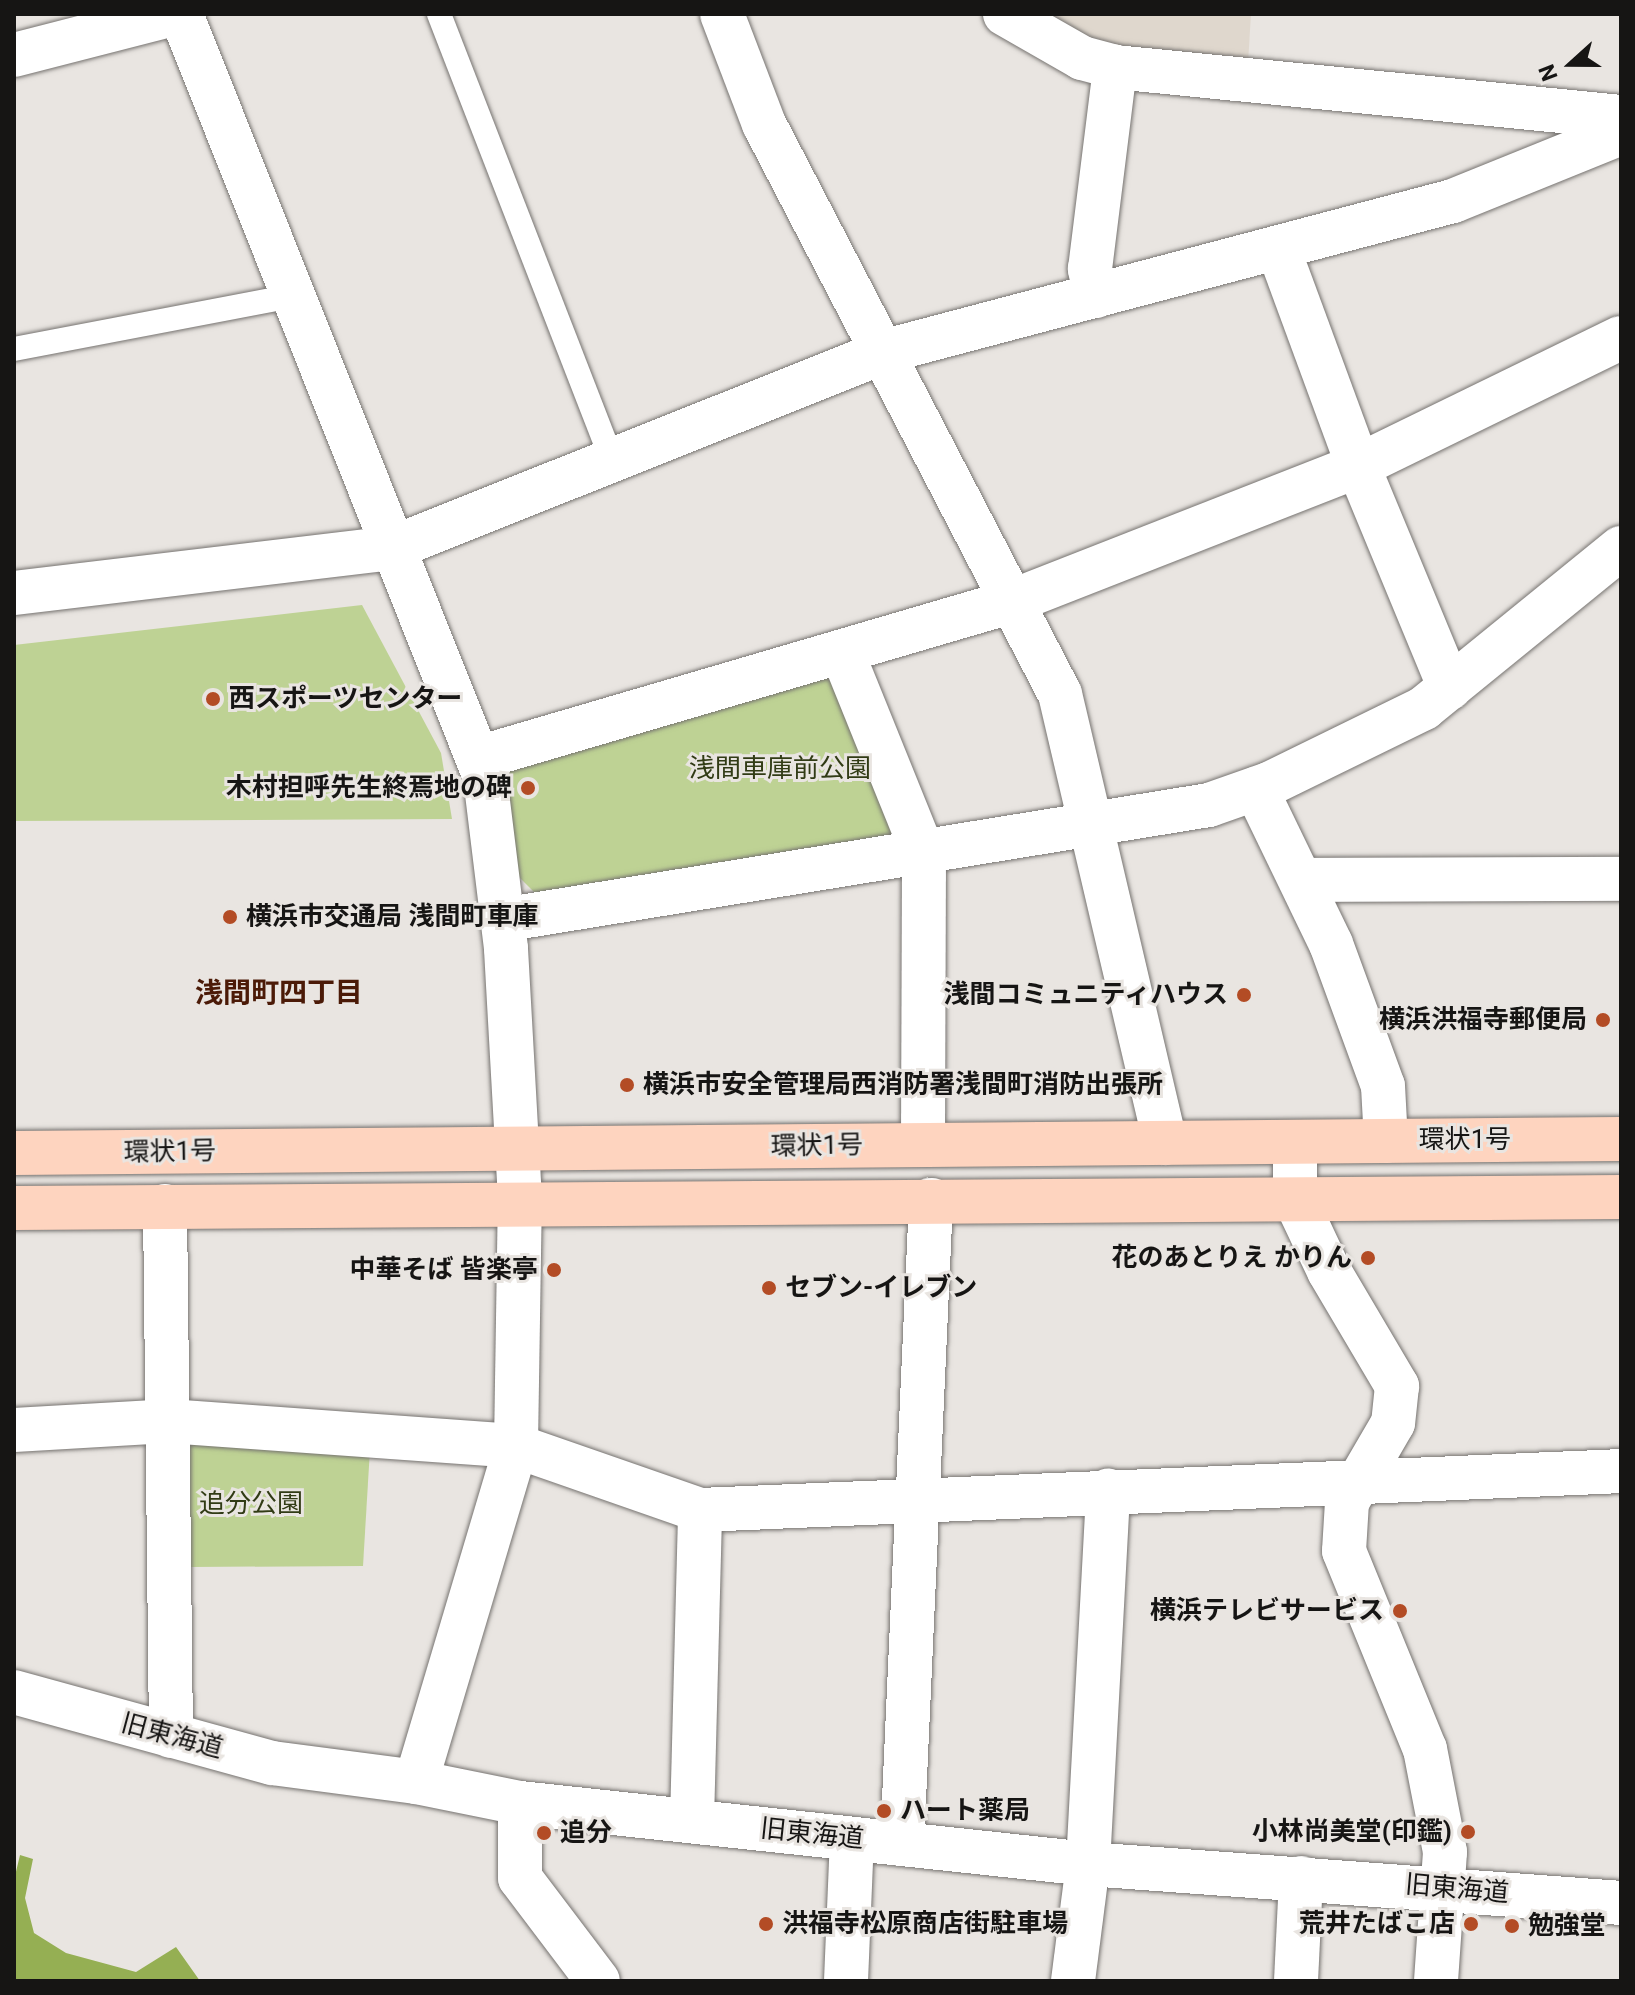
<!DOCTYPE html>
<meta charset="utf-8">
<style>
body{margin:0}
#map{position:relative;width:1635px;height:1995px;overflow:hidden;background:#e9e5e1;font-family:Roboto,"Noto Sans JP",sans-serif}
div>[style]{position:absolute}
.built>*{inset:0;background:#dfd7cd}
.green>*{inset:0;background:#bed294}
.forest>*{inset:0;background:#95af53}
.roads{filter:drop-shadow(0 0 2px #767370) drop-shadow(0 0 2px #767370)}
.service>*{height:24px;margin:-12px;padding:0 12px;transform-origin:12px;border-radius:12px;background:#fff}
.minor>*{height:44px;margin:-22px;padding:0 22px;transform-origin:22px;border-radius:22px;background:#fff}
.tertiary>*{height:44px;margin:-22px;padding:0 22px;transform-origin:22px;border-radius:22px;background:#fff}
.primary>*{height:44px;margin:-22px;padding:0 22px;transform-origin:22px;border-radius:22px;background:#fed4bf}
.dots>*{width:22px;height:22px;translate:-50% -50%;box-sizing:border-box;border:4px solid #e9e5e1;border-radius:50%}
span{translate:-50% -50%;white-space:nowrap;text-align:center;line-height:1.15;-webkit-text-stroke:6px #e9e5e1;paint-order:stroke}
.poi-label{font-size:26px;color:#161514;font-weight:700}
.left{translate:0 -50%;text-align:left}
.right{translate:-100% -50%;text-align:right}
.park-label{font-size:26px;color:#313b15}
.street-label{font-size:26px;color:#161514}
.neighbourhood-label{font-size:28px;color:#4b1a07;font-weight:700}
.frame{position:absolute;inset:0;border:16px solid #161514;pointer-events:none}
.north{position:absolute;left:1531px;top:24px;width:80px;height:80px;-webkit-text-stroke:6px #e9e5e1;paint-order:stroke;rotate:249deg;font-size:22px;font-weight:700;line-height:32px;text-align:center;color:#161514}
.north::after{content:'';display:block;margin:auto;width:28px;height:36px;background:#161514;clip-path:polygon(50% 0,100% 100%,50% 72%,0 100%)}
</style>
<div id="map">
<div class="built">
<i style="clip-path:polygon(1036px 14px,1251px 14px,1248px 63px,1088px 45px)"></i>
</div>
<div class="green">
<i style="clip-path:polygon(362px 605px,441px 753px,452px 819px,14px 821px,14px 645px)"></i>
<i style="clip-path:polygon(834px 672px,901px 834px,540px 898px,513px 871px,498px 763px)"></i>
<i style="clip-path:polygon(186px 1437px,370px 1449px,363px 1566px,190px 1567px)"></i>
</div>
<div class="forest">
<i style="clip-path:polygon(20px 1855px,33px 1859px,25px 1898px,34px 1933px,66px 1953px,136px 1972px,176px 1947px,200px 1981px,14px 1981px,14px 1880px)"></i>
</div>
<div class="roads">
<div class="service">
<i style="left:439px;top:14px;width:479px;rotate:68.8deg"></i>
<i style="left:14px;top:349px;width:283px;rotate:-10.8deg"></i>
</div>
<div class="minor">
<i style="left:181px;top:14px;width:821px;rotate:68.28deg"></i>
<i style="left:485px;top:777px;width:173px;rotate:83deg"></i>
<i style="left:506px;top:949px;width:253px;rotate:86.8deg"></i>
<i style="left:722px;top:14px;width:118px;rotate:69.1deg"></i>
<i style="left:764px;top:124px;width:642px;rotate:62.56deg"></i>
<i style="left:1060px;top:694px;width:461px;rotate:76.8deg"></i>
<i style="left:1278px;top:248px;width:232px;rotate:69.8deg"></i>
<i style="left:1358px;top:466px;width:240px;rotate:67.5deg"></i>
<i style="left:1096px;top:296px;width:28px;rotate:-103deg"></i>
<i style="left:1090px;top:269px;width:204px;rotate:-82.9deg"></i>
<i style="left:14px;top:593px;width:381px;rotate:-6.8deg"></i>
<i style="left:392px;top:548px;width:532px;rotate:-21.74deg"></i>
<i style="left:886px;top:351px;width:587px;rotate:-14.82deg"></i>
<i style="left:1453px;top:201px;width:181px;rotate:-22deg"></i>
<i style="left:842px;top:652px;width:219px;rotate:68deg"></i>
<i style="left:924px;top:855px;width:290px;rotate:90.2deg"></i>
<i style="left:478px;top:758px;width:558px;rotate:-16.35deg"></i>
<i style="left:1013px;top:601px;width:370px;rotate:-21.4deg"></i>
<i style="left:1358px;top:466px;width:292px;rotate:-26deg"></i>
<i style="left:1256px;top:789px;width:172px;rotate:64.2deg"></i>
<i style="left:1331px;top:944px;width:151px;rotate:69.9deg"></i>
<i style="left:1383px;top:1086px;width:55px;rotate:86.9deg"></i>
<i style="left:1301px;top:880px;width:320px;rotate:-0.2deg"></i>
<i style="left:502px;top:920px;width:716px;rotate:-9.24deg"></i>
<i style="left:1209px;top:805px;width:64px;rotate:-19.3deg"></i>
<i style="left:1269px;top:784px;width:173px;rotate:-26.1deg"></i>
<i style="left:1424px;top:708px;width:254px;rotate:-39.1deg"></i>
<i style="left:1295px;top:1142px;width:57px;rotate:90deg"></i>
<i style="left:1295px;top:1199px;width:80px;rotate:64.7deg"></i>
<i style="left:1329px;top:1271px;width:134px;rotate:59.4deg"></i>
<i style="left:1397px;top:1386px;width:37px;rotate:96deg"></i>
<i style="left:1393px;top:1423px;width:91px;rotate:120.2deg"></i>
<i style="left:1347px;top:1502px;width:49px;rotate:93.5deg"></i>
<i style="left:1344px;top:1551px;width:214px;rotate:67.8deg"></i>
<i style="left:1425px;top:1749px;width:105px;rotate:79deg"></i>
<i style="left:1445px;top:1852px;width:129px;rotate:94deg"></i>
<i style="left:165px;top:1206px;width:530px;rotate:89.35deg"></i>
<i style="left:14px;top:1430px;width:154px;rotate:-3.3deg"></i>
<i style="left:168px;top:1421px;width:349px;rotate:4.1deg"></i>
<i style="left:516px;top:1446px;width:195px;rotate:19.2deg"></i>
<i style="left:700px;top:1510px;width:922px;rotate:-2.42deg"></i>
<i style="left:520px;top:1803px;width:75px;rotate:90deg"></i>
<i style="left:520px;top:1878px;width:129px;rotate:52.9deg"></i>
<i style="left:692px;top:1821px;width:311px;rotate:-88.5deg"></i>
<i style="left:902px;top:1844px;width:645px;rotate:-87.42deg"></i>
<i style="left:846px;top:1981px;width:142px;rotate:-87.6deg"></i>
<i style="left:1073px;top:1981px;width:118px;rotate:-82.7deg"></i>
<i style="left:1088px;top:1864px;width:374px;rotate:-86.9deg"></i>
<i style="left:1296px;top:1981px;width:103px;rotate:-87.2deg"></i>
</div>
<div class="tertiary">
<i style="left:1005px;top:14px;width:89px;rotate:29.7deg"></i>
<i style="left:1082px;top:58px;width:34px;rotate:15deg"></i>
<i style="left:1115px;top:67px;width:508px;rotate:5.64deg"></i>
<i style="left:14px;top:55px;width:165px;rotate:-14.4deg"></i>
<i style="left:14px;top:1692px;width:268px;rotate:15.4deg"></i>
<i style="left:272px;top:1763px;width:145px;rotate:7.5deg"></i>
<i style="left:416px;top:1782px;width:106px;rotate:11.4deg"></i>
<i style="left:520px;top:1803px;width:571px;rotate:6.13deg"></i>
<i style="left:1088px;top:1864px;width:534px;rotate:4.18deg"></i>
<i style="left:416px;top:1782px;width:351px;rotate:-73.4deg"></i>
<i style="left:516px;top:1446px;width:244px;rotate:-89.1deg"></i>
</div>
<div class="primary">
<i style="left:14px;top:1153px;width:1607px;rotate:-0.5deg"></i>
<i style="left:14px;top:1208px;width:1607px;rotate:-0.39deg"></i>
</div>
</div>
<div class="dots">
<i style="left:213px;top:699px;background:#b34c25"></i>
<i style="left:528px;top:788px;background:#b34c25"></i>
<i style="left:230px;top:917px;background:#b34c25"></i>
<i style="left:1244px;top:995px;background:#b34c25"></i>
<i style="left:1603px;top:1020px;background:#b34c25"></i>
<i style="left:627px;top:1085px;background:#b34c25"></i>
<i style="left:1368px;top:1258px;background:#b34c25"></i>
<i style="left:554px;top:1270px;background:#b34c25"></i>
<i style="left:769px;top:1288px;background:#b34c25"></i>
<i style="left:1400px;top:1611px;background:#b34c25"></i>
<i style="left:884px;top:1811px;background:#b34c25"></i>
<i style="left:1468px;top:1832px;background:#b34c25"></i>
<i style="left:544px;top:1833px;background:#b34c25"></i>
<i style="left:766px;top:1924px;background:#b34c25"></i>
<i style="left:1471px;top:1924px;background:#b34c25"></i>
<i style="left:1512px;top:1926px;background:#b34c25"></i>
</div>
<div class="poi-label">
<span class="left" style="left:229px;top:699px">西スポーツセンター</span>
<span class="right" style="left:512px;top:788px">木村担呼先生終焉地の碑</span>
<span class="left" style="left:246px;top:917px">横浜市交通局 浅間町車庫</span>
<span class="right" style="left:1228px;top:995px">浅間コミュニティハウス</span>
<span class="right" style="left:1587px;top:1020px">横浜洪福寺郵便局</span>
<span class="left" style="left:643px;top:1085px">横浜市安全管理局西消防署浅間町消防出張所</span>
<span class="right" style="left:1352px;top:1258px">花のあとりえ かりん</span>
<span class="right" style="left:538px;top:1270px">中華そば 皆楽亭</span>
<span class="left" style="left:785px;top:1288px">セブン-イレブン</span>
<span class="right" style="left:1384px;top:1611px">横浜テレビサービス</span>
<span class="left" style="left:900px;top:1811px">ハート薬局</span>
<span class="right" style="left:1452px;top:1832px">小林尚美堂(印鑑)</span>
<span class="left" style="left:560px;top:1833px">追分</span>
<span class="left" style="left:782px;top:1924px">洪福寺松原商店街駐車場</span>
<span class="right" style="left:1455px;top:1924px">荒井たばこ店</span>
<span class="left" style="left:1528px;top:1926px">勉強堂</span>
</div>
<div class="park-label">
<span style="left:780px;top:769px">浅間車庫前公園</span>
<span style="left:251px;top:1504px">追分公園</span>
</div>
<div class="street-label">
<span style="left:1465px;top:1140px">環状1号</span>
<span style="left:817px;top:1146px;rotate:-1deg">環状1号</span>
<span style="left:170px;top:1152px;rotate:-1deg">環状1号</span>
<span style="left:172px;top:1736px;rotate:15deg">旧東海道</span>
<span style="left:812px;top:1834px;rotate:6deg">旧東海道</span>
<span style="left:1457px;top:1889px;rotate:5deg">旧東海道</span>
</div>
<div class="neighbourhood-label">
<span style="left:279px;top:993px">浅間町四丁目</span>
</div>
<div class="frame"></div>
<div class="north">N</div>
</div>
